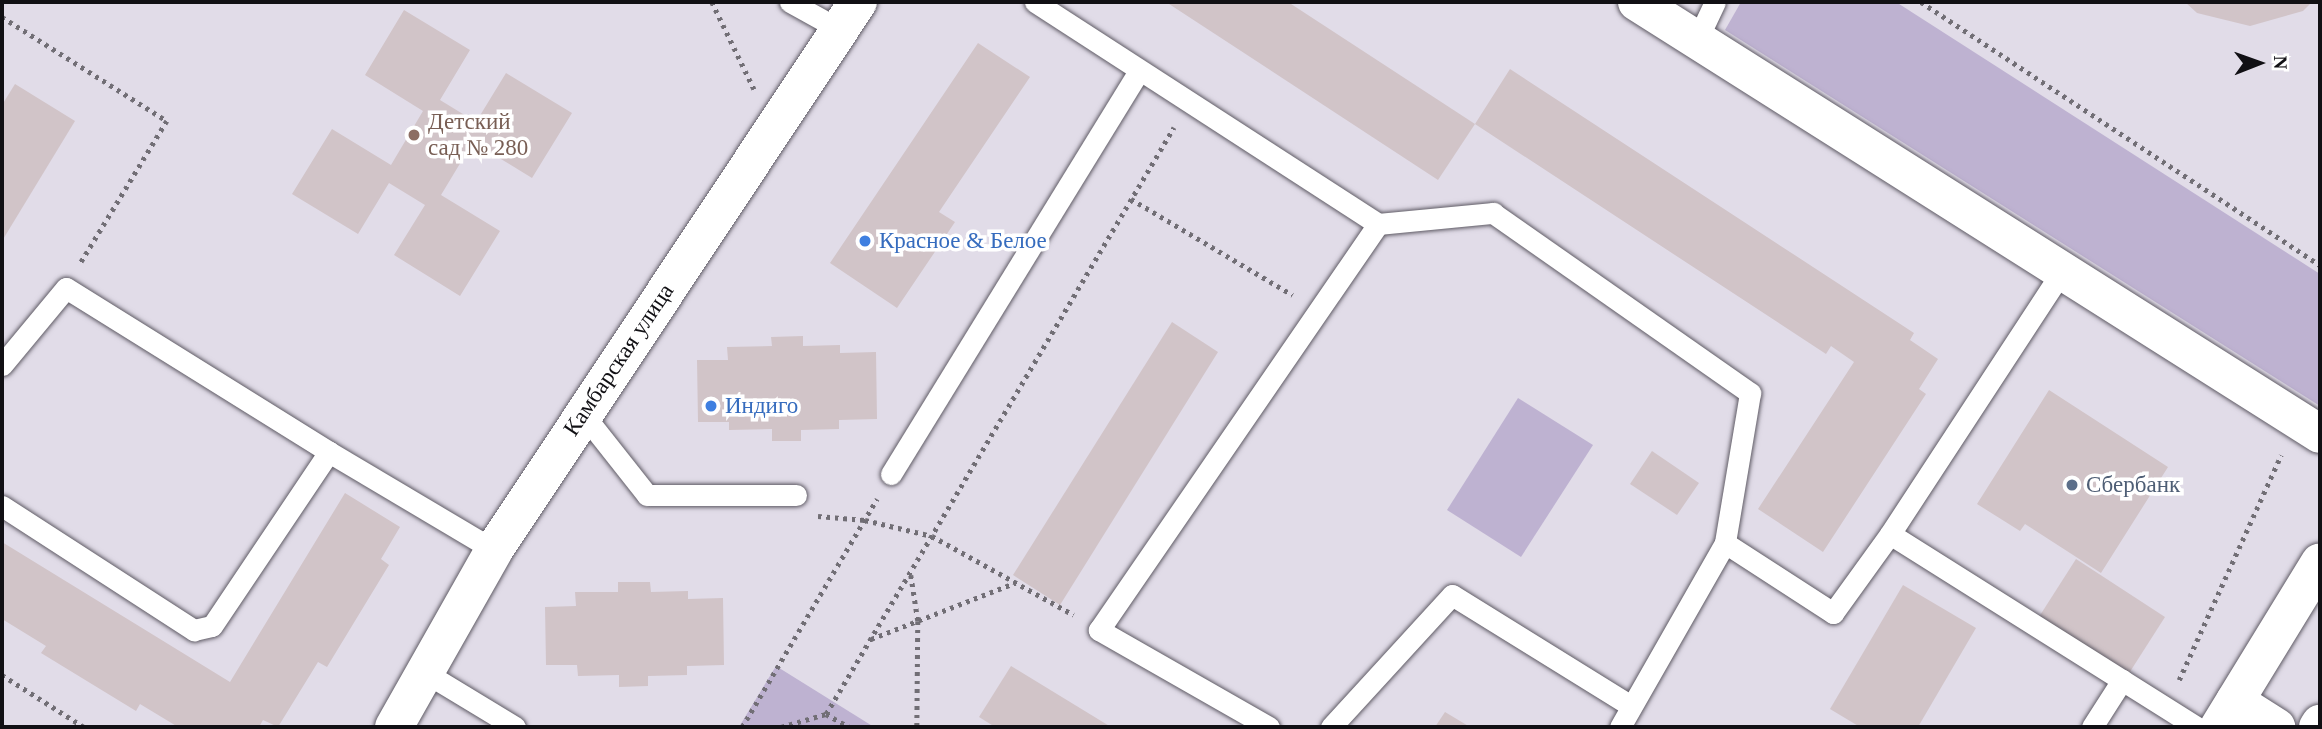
<!DOCTYPE html>
<meta charset="utf-8">
<style>
body{margin:0}
#map{position:relative;width:2322px;height:729px;overflow:hidden;background:#e1dce8;font-family:Georgia,serif}
div>[style]{position:absolute}
.green>*{inset:0;background:#beb2d1}
.building>*{inset:0;background:#d1c4c8}
.path>*{height:4.5px;margin-top:-2.25px;transform-origin:0;background:repeating-linear-gradient(90deg,#716e75 0 3.5px,transparent 0 8.5px)}
.roads{filter:drop-shadow(0 0 2px #5f5b65) drop-shadow(0 0 2px #5f5b65)}
.lane>*{height:21px;margin:-10.5px;padding:0 10.5px;transform-origin:10.5px;border-radius:10.5px;background:#fff}
.street>*{height:38px;margin:-19px;padding:0 19px;transform-origin:19px;border-radius:19px;background:#fff}
.primary>*{height:38px;margin:-19px;padding:0 19px;transform-origin:19px;border-radius:19px;background:#fff}
.dots>*{width:19px;height:19px;translate:-50% -50%;box-sizing:border-box;border:4px solid #fff;border-radius:50%}
span{translate:-50% -50%;white-space:nowrap;text-align:center;line-height:1.15;-webkit-text-stroke:7px #fff;paint-order:stroke}
.education-label{font-size:23px;color:#785e54}
.left{translate:0 -50%;text-align:left}
.shop-label{font-size:23px;color:#366cbe}
.street-label{font-size:23px;color:#111014}
.service-label{font-size:23px;color:#4e5e75}
.frame{position:absolute;inset:0;border:4px solid #111014;pointer-events:none}
.north{position:absolute;left:2224px;top:28px;width:70px;height:70px;-webkit-text-stroke:5px #fff;paint-order:stroke;rotate:89deg;font-size:19px;font-weight:700;line-height:28px;text-align:center;color:#111014}
.north::after{content:'';display:block;margin:auto;width:24px;height:32px;background:#111014;clip-path:polygon(50% 0,100% 100%,50% 72%,0 100%)}
</style>
<div id="map">
<div class="green">
<i style="clip-path:polygon(1741px 2px,1896px 2px,2320px 274px,2320px 406px,1725px 30px)"></i>
<i style="clip-path:polygon(1518px 398px,1593px 445px,1521px 557px,1447px 510px)"></i>
<i style="clip-path:polygon(776px 666px,874px 727px,739px 727px)"></i>
</div>
<div class="building">
<i style="clip-path:polygon(1166px 2px,1288px 2px,1475px 124px,1438px 180px)"></i>
<i style="clip-path:polygon(2185px 2px,2312px 2px,2303px 11px,2250px 26px,2197px 13px)"></i>
<i style="clip-path:polygon(404px 10px,470px 50px,440px 100px,476px 122px,506px 73px,572px 113px,532px 178px,473px 142px,441px 195px,500px 231px,460px 296px,394px 255px,425px 205px,389px 183px,358px 234px,292px 194px,332px 129px,391px 165px,423px 111px,365px 75px)"></i>
<i style="clip-path:polygon(978px 43px,1030px 77px,939px 212px,955px 222px,897px 308px,830px 263px)"></i>
<i style="clip-path:polygon(1510px 69px,1914px 333px,1910px 340px,1938px 359px,1919px 389px,1926px 394px,1823px 552px,1758px 509px,1854px 362px,1831px 346px,1826px 354px,1475px 124px)"></i>
<i style="clip-path:polygon(15px 84px,75px 121px,2px 241px,2px 105px)"></i>
<i style="clip-path:polygon(1172px 322px,1218px 352px,1060px 605px,1013px 575px)"></i>
<i style="clip-path:polygon(803px 336px,803px 346px,840px 345px,840px 353px,876px 352px,877px 419px,839px 420px,839px 429px,801px 430px,801px 441px,772px 441px,772px 429px,729px 430px,729px 422px,698px 422px,697px 360px,728px 360px,727px 347px,772px 346px,771px 337px)"></i>
<i style="clip-path:polygon(2049px 390px,2168px 467px,2101px 573px,2025px 524px,2020px 531px,1977px 504px)"></i>
<i style="clip-path:polygon(1652px 451px,1699px 483px,1677px 515px,1630px 484px)"></i>
<i style="clip-path:polygon(345px 493px,400px 527px,381px 559px,389px 565px,327px 667px,318px 662px,278px 727px,263px 720px,259px 727px,178px 727px,140px 704px,136px 711px,41px 653px,46px 646px,2px 619px,2px 542px,230px 682px)"></i>
<i style="clip-path:polygon(2076px 559px,2165px 617px,2126px 678px,2037px 620px)"></i>
<i style="clip-path:polygon(618px 582px,650px 582px,651px 592px,688px 591px,688px 599px,723px 598px,724px 665px,687px 666px,687px 675px,648px 676px,648px 686px,619px 687px,619px 675px,578px 676px,577px 665px,546px 665px,545px 607px,576px 606px,575px 592px,618px 592px)"></i>
<i style="clip-path:polygon(1903px 585px,1976px 628px,1918px 727px,1860px 727px,1830px 709px)"></i>
<i style="clip-path:polygon(1011px 666px,1111px 727px,995px 727px,979px 717px)"></i>
<i style="clip-path:polygon(1445px 712px,1470px 727px,1435px 727px)"></i>
</div>
<div class="path">
<i style="left:712px;top:2px;width:97px;rotate:64.2deg"></i>
<i style="left:1921px;top:2px;width:478px;rotate:33.4deg"></i>
<i style="left:2px;top:17px;width:195px;rotate:32.2deg"></i>
<i style="left:167px;top:121px;width:167px;rotate:121.3deg"></i>
<i style="left:1131px;top:199px;width:188px;rotate:30.7deg"></i>
<i style="left:818px;top:516px;width:47px;rotate:4.9deg"></i>
<i style="left:865px;top:520px;width:69px;rotate:13.4deg"></i>
<i style="left:932px;top:536px;width:162px;rotate:29.1deg"></i>
<i style="left:911px;top:575px;width:47px;rotate:81.3deg"></i>
<i style="left:918px;top:621px;width:106px;rotate:90.5deg"></i>
<i style="left:871px;top:639px;width:155px;rotate:-21.3deg"></i>
<i style="left:2px;top:675px;width:97px;rotate:32.4deg"></i>
<i style="left:2179px;top:680px;width:247px;rotate:-65.6deg"></i>
<i style="left:826px;top:714px;width:682px;rotate:-59.34deg"></i>
<i style="left:742px;top:727px;width:265px;rotate:-59.4deg"></i>
<i style="left:781px;top:727px;width:47px;rotate:-16.1deg"></i>
<i style="left:826px;top:714px;width:26px;rotate:29deg"></i>
</div>
<div class="roads">
<div class="lane">
<i style="left:790px;top:2px;width:56px;rotate:28.9deg"></i>
<i style="left:1035px;top:2px;width:409px;rotate:32.9deg"></i>
<i style="left:1378px;top:224px;width:116px;rotate:-5.5deg"></i>
<i style="left:1493px;top:213px;width:314px;rotate:35deg"></i>
<i style="left:1750px;top:393px;width:152px;rotate:99.5deg"></i>
<i style="left:1725px;top:543px;width:212px;rotate:119.7deg"></i>
<i style="left:1697px;top:40px;width:42px;rotate:-64.7deg"></i>
<i style="left:2px;top:365px;width:100px;rotate:-50.3deg"></i>
<i style="left:66px;top:288px;width:310px;rotate:31.9deg"></i>
<i style="left:329px;top:452px;width:192px;rotate:30.7deg"></i>
<i style="left:583px;top:414px;width:103px;rotate:51.7deg"></i>
<i style="left:647px;top:495px;width:149px"></i>
<i style="left:891px;top:474px;width:473px;rotate:-58.4deg"></i>
<i style="left:2px;top:506px;width:229px;rotate:32.9deg"></i>
<i style="left:194px;top:630px;width:18px;rotate:-13deg"></i>
<i style="left:212px;top:626px;width:210px;rotate:-56.1deg"></i>
<i style="left:1890px;top:534px;width:363px;rotate:32.2deg"></i>
<i style="left:1725px;top:543px;width:129px;rotate:32.9deg"></i>
<i style="left:1833px;top:613px;width:97px;rotate:-54.2deg"></i>
<i style="left:1890px;top:534px;width:312px;rotate:-56.8deg"></i>
<i style="left:426px;top:673px;width:104px;rotate:31.2deg"></i>
<i style="left:1269px;top:727px;width:196px;rotate:-150.3deg"></i>
<i style="left:1099px;top:630px;width:493px;rotate:-55.5deg"></i>
<i style="left:1331px;top:727px;width:179px;rotate:-47.5deg"></i>
<i style="left:1452px;top:595px;width:211px;rotate:31.8deg"></i>
<i style="left:2092px;top:727px;width:56px;rotate:-57.4deg"></i>
</div>
<div class="street">
<i style="left:1637px;top:2px;width:808px;rotate:32.31deg"></i>
<i style="left:2235px;top:701px;width:49px;rotate:32.4deg"></i>
<i style="left:394px;top:727px;width:203px;rotate:-60.5deg"></i>
<i style="left:494px;top:550px;width:658px;rotate:-56.41deg"></i>
<i style="left:2219px;top:727px;width:193px;rotate:-58.5deg"></i>
</div>
<div class="primary">
<i style="left:2318px;top:727px;width:4px;rotate:-56deg"></i>
</div>
</div>
<div class="dots">
<i style="left:414px;top:135px;background:#8d6e63"></i>
<i style="left:865px;top:241px;background:#3f7fe0"></i>
<i style="left:711px;top:406px;background:#3f7fe0"></i>
<i style="left:2072px;top:485px;background:#5c6f8a"></i>
</div>
<div class="education-label">
<span class="left" style="left:428px;top:135px">Детский<br>сад № 280</span>
</div>
<div class="shop-label">
<span class="left" style="left:879px;top:241px">Красное &amp; Белое</span>
<span class="left" style="left:725px;top:406px">Индиго</span>
</div>
<div class="street-label">
<span style="left:619px;top:360px;rotate:-56deg">Камбарская улица</span>
</div>
<div class="service-label">
<span class="left" style="left:2086px;top:485px">Сбербанк</span>
</div>
<div class="frame"></div>
<div class="north">N</div>
</div>
